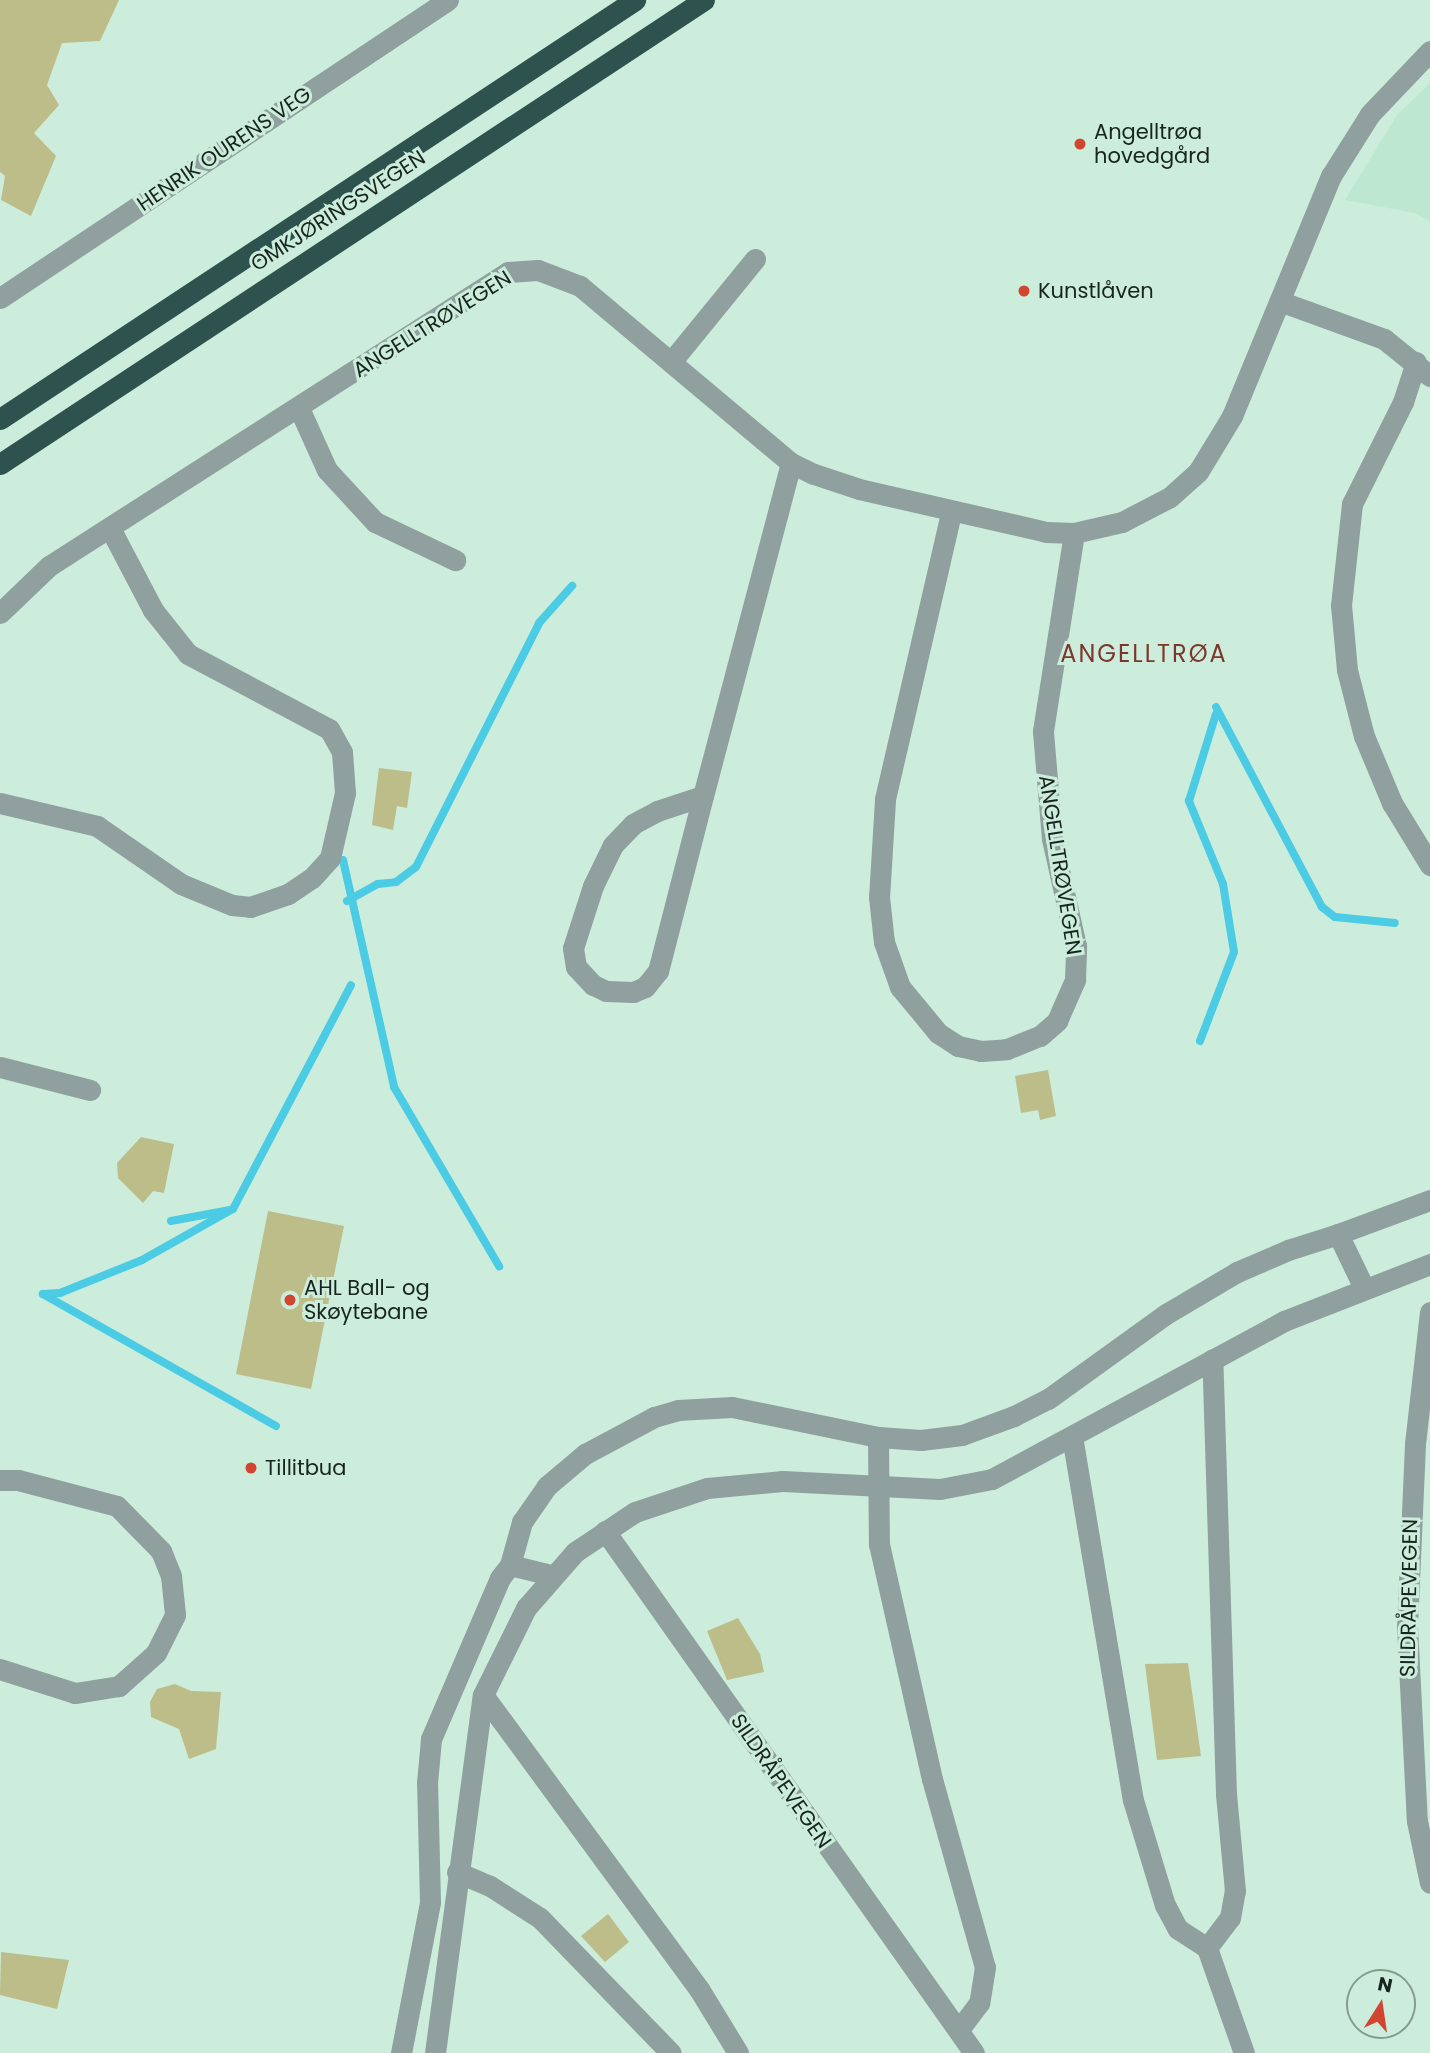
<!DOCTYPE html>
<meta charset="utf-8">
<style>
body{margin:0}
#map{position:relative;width:1430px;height:2053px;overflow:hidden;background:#cceddb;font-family:Poppins,sans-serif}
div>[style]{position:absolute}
.built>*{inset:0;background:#bde7d0}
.green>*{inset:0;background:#bcbd89}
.stream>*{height:8px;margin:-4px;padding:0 4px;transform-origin:4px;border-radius:4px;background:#4ccbe4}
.street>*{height:21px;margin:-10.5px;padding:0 10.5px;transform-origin:10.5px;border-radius:10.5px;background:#8fa09e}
.highway>*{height:21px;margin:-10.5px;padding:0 10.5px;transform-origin:10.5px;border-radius:10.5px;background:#2e534f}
.dots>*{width:19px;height:19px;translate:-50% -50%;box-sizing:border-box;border:4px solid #cceddb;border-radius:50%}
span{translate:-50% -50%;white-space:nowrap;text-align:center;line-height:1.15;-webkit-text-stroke:6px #cceddb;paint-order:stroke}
.poi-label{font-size:21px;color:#18241e}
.left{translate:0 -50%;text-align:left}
.street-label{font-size:21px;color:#18241e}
.quarter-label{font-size:24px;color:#7c362b;letter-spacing:2px}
.north{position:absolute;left:1346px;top:1969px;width:70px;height:70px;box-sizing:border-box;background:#cceddb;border:2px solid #849d8f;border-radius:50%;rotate:12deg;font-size:19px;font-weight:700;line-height:28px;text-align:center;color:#18241e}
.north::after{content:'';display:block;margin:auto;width:24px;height:32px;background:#d24631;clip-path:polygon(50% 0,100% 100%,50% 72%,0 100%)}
</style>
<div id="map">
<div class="built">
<i style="clip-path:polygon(1430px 83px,1430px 221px,1415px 213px,1345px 200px,1397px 115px)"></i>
</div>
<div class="green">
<i style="clip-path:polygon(0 0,119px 0,100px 41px,62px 43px,47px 85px,59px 105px,34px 133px,56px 156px,31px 216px,1px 200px,5px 176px,0 172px)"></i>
<i style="clip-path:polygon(379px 768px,412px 772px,407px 808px,397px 806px,393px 830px,372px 825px)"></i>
<i style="clip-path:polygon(1048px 1070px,1056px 1116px,1040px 1120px,1038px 1110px,1021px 1113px,1015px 1076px)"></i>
<i style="clip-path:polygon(141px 1137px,174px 1144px,164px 1193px,153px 1191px,143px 1203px,118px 1178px,117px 1163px)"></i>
<i style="clip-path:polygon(268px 1211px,344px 1226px,311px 1389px,236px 1374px)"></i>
<i style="clip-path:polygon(738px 1618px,760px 1654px,764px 1672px,727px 1680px,707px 1631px)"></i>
<i style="clip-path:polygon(1188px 1663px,1201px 1756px,1157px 1760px,1145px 1664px)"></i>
<i style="clip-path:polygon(175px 1684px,191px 1691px,221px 1692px,216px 1749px,189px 1759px,179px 1729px,151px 1717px,150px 1702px,157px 1689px)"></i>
<i style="clip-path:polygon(608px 1914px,629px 1942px,605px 1962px,581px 1936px)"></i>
<i style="clip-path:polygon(1px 1952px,69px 1960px,57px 2009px,0 1995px)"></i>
</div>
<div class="stream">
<i style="left:1216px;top:707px;width:226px;rotate:62.1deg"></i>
<i style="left:1322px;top:907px;width:16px;rotate:38deg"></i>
<i style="left:1335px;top:917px;width:60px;rotate:5.7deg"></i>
<i style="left:343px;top:860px;width:233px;rotate:77.3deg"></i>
<i style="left:394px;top:1087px;width:208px;rotate:59.6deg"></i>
<i style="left:347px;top:901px;width:35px;rotate:-29deg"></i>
<i style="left:378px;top:884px;width:18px;rotate:-6deg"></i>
<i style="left:396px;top:882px;width:25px;rotate:-37deg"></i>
<i style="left:416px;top:867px;width:273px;rotate:-63.2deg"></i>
<i style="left:539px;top:623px;width:50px;rotate:-48.3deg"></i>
<i style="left:1200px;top:1041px;width:95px;rotate:-69.1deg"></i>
<i style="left:1234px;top:952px;width:69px;rotate:-99.2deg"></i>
<i style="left:1223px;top:884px;width:90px;rotate:-112.3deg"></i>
<i style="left:1189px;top:801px;width:91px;rotate:-72.8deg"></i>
<i style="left:171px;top:1221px;width:60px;rotate:-10.6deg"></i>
<i style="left:276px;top:1426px;width:268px;rotate:-150.5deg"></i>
<i style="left:43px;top:1294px;width:17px;rotate:-3deg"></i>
<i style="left:60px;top:1293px;width:88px;rotate:-21.9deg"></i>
<i style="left:142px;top:1260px;width:104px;rotate:-29.3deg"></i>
<i style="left:233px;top:1209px;width:253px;rotate:-62.2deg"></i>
</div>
<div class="street">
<i style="left:0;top:298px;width:538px;rotate:-33.63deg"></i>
<i style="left:1282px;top:302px;width:109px;rotate:19.9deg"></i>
<i style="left:1384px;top:339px;width:59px;rotate:38.8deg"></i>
<i style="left:671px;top:362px;width:133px;rotate:-50.8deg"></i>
<i style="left:1416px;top:362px;width:42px;rotate:108deg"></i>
<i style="left:1403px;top:402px;width:114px;rotate:116.6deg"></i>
<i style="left:1352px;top:504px;width:102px;rotate:96.2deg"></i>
<i style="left:1341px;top:605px;width:65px;rotate:84.7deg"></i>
<i style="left:1347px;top:670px;width:68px;rotate:75.6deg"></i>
<i style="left:1364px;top:736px;width:73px;rotate:67.3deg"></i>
<i style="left:1392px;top:803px;width:73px;rotate:58.5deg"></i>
<i style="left:299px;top:408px;width:68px;rotate:65.7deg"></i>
<i style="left:327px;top:470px;width:71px;rotate:47.3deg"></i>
<i style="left:375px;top:522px;width:89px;rotate:25.4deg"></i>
<i style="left:951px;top:513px;width:294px;rotate:103deg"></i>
<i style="left:885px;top:800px;width:97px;rotate:93.5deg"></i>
<i style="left:879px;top:897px;width:45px;rotate:83.7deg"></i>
<i style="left:884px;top:942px;width:48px;rotate:70.4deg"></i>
<i style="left:900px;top:987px;width:60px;rotate:50.4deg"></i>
<i style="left:938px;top:1033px;width:24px;rotate:33deg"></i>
<i style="left:958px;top:1046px;width:24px;rotate:12deg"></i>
<i style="left:981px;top:1051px;width:26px;rotate:-4deg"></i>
<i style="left:1007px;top:1049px;width:35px;rotate:-22deg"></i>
<i style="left:1040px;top:1036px;width:23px;rotate:-41deg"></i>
<i style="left:1057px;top:1021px;width:45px;rotate:-66.3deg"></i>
<i style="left:1075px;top:980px;width:34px;rotate:-88deg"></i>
<i style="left:1076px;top:946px;width:110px;rotate:-102.6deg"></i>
<i style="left:1052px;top:839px;width:108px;rotate:-94.8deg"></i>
<i style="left:1043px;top:731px;width:200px;rotate:-81.1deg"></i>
<i style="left:0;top:613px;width:68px;rotate:-43.8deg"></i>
<i style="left:49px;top:566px;width:545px;rotate:-32.64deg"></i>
<i style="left:508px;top:272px;width:30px;rotate:-4deg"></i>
<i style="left:538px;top:270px;width:45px;rotate:20.9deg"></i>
<i style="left:580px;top:286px;width:275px;rotate:40deg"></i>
<i style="left:791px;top:463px;width:25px;rotate:26deg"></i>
<i style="left:814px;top:474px;width:47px;rotate:18.4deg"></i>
<i style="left:859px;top:489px;width:192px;rotate:12.9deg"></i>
<i style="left:1046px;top:532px;width:28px;rotate:2deg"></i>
<i style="left:1074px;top:533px;width:49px;rotate:-12.9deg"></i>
<i style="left:1122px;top:522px;width:54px;rotate:-27.5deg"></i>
<i style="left:1170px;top:497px;width:38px;rotate:-42deg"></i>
<i style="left:1198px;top:472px;width:66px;rotate:-58.7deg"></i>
<i style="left:1232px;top:416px;width:260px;rotate:-67.6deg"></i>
<i style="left:1331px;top:176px;width:73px;rotate:-57.8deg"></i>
<i style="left:1370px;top:114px;width:87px;rotate:-46.4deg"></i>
<i style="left:703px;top:796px;width:181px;rotate:104.4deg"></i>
<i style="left:658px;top:971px;width:21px;rotate:129deg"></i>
<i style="left:645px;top:987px;width:13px;rotate:157deg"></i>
<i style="left:633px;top:992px;width:27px;rotate:-178deg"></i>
<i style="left:606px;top:991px;width:14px;rotate:-155deg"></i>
<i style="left:593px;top:985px;width:25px;rotate:-133deg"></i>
<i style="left:576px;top:967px;width:19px;rotate:-99deg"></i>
<i style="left:573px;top:948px;width:65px;rotate:-72.1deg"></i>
<i style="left:593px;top:886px;width:46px;rotate:-64deg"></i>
<i style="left:613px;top:845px;width:29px;rotate:-46deg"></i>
<i style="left:633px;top:824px;width:27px;rotate:-28deg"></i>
<i style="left:657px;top:811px;width:48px;rotate:-18.1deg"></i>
<i style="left:703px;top:796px;width:344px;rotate:-75.2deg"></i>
<i style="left:0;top:803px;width:100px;rotate:13.3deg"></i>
<i style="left:97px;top:826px;width:102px;rotate:34.6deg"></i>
<i style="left:181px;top:884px;width:55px;rotate:22.4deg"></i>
<i style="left:232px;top:905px;width:18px;rotate:6deg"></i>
<i style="left:250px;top:907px;width:40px;rotate:-18.9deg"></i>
<i style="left:288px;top:894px;width:29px;rotate:-34deg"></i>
<i style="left:312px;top:878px;width:27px;rotate:-48deg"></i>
<i style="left:330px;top:858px;width:67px;rotate:-77deg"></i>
<i style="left:345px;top:793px;width:41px;rotate:-94.2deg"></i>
<i style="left:342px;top:752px;width:26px;rotate:-119deg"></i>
<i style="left:329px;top:729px;width:160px;rotate:-152deg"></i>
<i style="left:188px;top:654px;width:56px;rotate:-128.5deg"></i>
<i style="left:153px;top:610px;width:93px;rotate:-117.7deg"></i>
<i style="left:0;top:1067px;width:93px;rotate:14.3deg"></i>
<i style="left:1338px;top:1234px;width:98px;rotate:-20.3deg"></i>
<i style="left:1430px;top:1312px;width:133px;rotate:96.5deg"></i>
<i style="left:1415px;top:1444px;width:182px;rotate:92.5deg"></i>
<i style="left:1407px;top:1626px;width:195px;rotate:87.1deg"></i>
<i style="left:1417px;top:1821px;width:63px;rotate:78.2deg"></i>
<i style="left:1072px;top:1436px;width:369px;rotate:80.5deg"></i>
<i style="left:1133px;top:1800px;width:110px;rotate:73.1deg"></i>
<i style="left:1165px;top:1905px;width:27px;rotate:62deg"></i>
<i style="left:1178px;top:1929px;width:35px;rotate:33deg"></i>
<i style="left:1207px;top:1948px;width:111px;rotate:70.6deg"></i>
<i style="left:878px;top:1437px;width:43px;rotate:4deg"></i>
<i style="left:921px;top:1440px;width:41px;rotate:-7deg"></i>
<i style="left:962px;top:1435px;width:55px;rotate:-20.1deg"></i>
<i style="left:1014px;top:1416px;width:38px;rotate:-27deg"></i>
<i style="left:1048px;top:1399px;width:145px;rotate:-35.8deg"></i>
<i style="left:1166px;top:1314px;width:82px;rotate:-30.6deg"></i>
<i style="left:1237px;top:1272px;width:56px;rotate:-23.3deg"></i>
<i style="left:1288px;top:1250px;width:52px;rotate:-17.7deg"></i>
<i style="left:1338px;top:1234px;width:60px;rotate:64.3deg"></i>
<i style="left:0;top:1480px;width:18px"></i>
<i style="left:18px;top:1480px;width:102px;rotate:14.7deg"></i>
<i style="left:117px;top:1506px;width:63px;rotate:45.6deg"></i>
<i style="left:161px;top:1551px;width:27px;rotate:68deg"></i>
<i style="left:171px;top:1576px;width:39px;rotate:84deg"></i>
<i style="left:175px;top:1615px;width:42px;rotate:116.6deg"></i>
<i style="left:156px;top:1653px;width:50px;rotate:138.3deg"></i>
<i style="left:119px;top:1686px;width:45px;rotate:171deg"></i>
<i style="left:75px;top:1693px;width:79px;rotate:-162.3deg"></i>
<i style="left:605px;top:1531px;width:639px;rotate:54.74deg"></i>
<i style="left:510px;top:1565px;width:45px;rotate:-74.4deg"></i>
<i style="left:522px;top:1522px;width:44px;rotate:-55.2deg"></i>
<i style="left:547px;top:1486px;width:50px;rotate:-40.1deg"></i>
<i style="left:585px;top:1454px;width:78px;rotate:-28.2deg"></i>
<i style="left:654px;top:1417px;width:25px;rotate:-16deg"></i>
<i style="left:678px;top:1410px;width:54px;rotate:-3.2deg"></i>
<i style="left:732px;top:1407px;width:149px;rotate:11.6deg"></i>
<i style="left:878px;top:1437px;width:107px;rotate:89.5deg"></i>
<i style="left:879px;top:1544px;width:241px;rotate:77.3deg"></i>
<i style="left:932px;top:1779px;width:195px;rotate:74.3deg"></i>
<i style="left:985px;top:1967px;width:36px;rotate:99deg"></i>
<i style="left:979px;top:2003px;width:31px;rotate:127deg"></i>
<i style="left:483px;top:1695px;width:365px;rotate:53.7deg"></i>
<i style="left:699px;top:1989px;width:75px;rotate:58.6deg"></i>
<i style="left:457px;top:1872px;width:36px;rotate:23deg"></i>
<i style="left:490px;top:1886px;width:59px;rotate:32.6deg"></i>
<i style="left:540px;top:1918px;width:188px;rotate:45.9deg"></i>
<i style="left:1207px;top:1948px;width:38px;rotate:-53deg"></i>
<i style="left:1230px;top:1918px;width:27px;rotate:-80deg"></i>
<i style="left:1235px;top:1891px;width:97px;rotate:-95.3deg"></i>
<i style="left:1226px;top:1794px;width:435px;rotate:-91.8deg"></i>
<i style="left:401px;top:2053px;width:154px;rotate:-79.1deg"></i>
<i style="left:430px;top:1902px;width:119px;rotate:-91.4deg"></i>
<i style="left:427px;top:1783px;width:44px;rotate:-84.8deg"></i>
<i style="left:431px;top:1739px;width:175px;rotate:-66.8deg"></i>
<i style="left:500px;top:1578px;width:16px;rotate:-52deg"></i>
<i style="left:510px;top:1565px;width:42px;rotate:13.7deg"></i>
<i style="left:435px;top:2053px;width:361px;rotate:-82.4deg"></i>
<i style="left:483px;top:1695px;width:97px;rotate:-63.7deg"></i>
<i style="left:526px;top:1608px;width:74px;rotate:-48.8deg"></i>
<i style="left:575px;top:1552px;width:72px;rotate:-33.7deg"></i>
<i style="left:635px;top:1512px;width:76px;rotate:-18.4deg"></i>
<i style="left:707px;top:1488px;width:76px;rotate:-5.3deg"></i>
<i style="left:783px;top:1481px;width:157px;rotate:2.9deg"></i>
<i style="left:940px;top:1489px;width:53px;rotate:-10.9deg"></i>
<i style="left:992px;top:1479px;width:332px;rotate:-28.4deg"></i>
<i style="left:1284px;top:1321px;width:157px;rotate:-21.3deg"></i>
</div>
<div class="highway">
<i style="left:0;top:419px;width:761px;rotate:-33.42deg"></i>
<i style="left:0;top:464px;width:843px;rotate:-33.39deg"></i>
</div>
<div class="dots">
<i style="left:1080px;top:144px;background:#d24631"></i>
<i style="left:1024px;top:291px;background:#d24631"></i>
<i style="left:290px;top:1300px;background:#d24631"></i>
<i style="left:251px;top:1468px;background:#d24631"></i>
</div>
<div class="poi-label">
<span class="left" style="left:1094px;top:144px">Angelltrøa<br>hovedgård</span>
<span class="left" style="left:1038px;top:291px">Kunstlåven</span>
<span class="left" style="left:304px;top:1300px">AHL Ball- og<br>Skøytebane</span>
<span class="left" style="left:265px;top:1468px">Tillitbua</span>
</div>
<div class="street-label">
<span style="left:224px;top:149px;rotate:-34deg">HENRIK OURENS VEG</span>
<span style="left:338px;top:211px;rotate:-33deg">OMKJØRINGSVEGEN</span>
<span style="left:432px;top:324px;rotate:-32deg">ANGELLTRØVEGEN</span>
<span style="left:1060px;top:865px;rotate:81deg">ANGELLTRØVEGEN</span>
<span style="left:1409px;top:1598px;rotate:-89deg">SILDRÅPEVEGEN</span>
<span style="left:781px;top:1781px;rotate:55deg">SILDRÅPEVEGEN</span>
</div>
<div class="quarter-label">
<span style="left:1144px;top:654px">ANGELLTRØA</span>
</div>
<div class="north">N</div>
</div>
